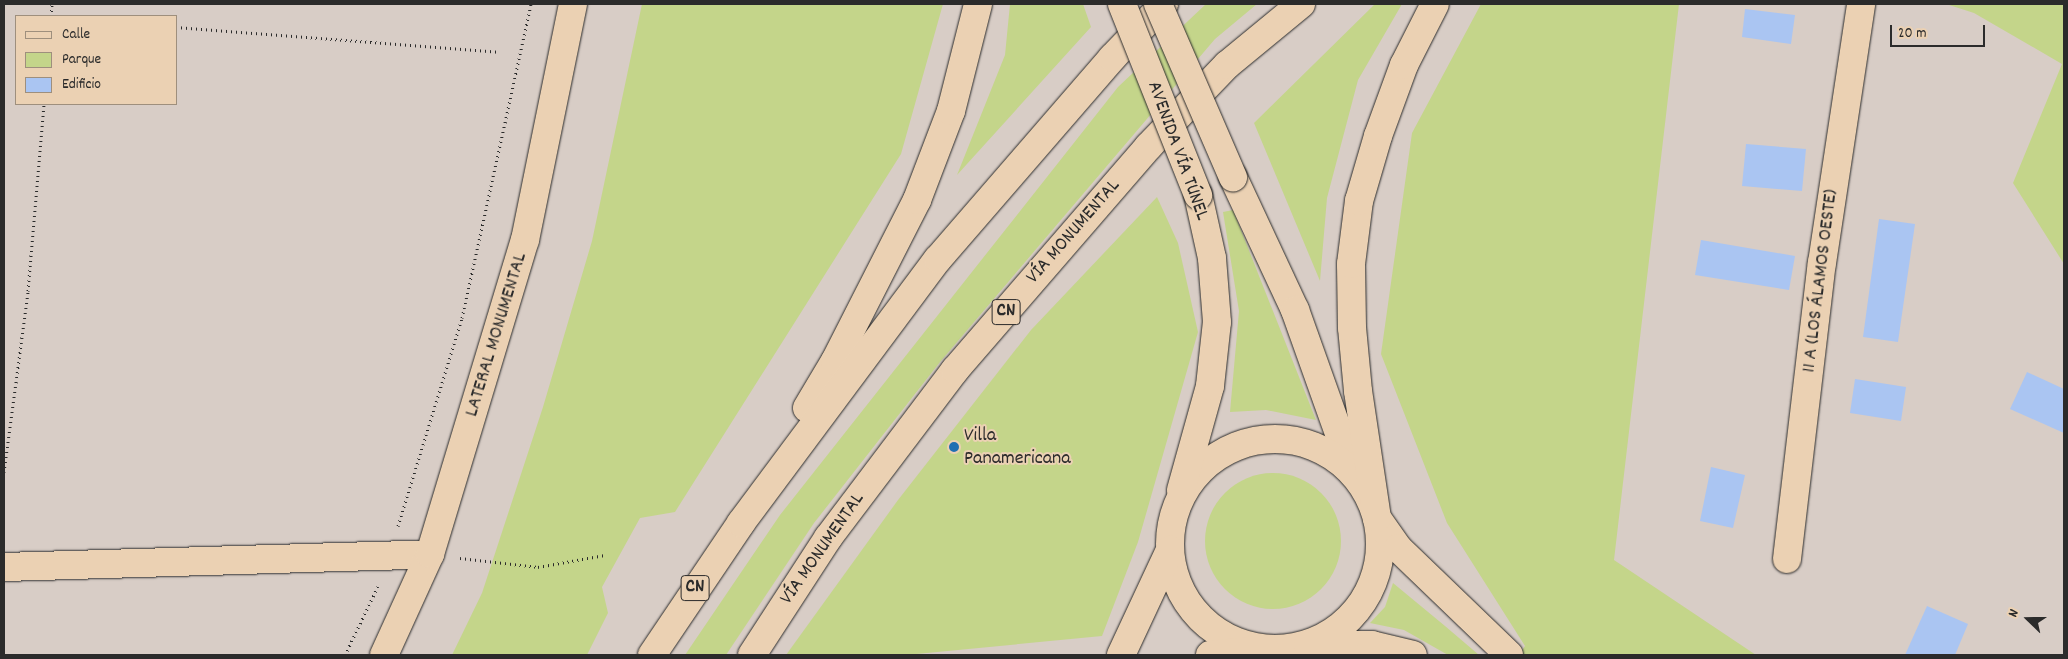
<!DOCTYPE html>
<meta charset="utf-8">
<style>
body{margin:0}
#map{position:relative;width:2068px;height:659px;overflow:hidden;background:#d8cdc6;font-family:Dekko,sans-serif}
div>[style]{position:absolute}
.green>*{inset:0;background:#c4d58a}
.round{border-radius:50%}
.building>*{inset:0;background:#aac5f2}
.path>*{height:3px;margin-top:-1.5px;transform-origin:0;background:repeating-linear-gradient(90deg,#2b2b2b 0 1px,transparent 0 5px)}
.roads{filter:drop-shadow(0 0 1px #2b2b2b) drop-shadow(0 0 1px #2b2b2b)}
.street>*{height:28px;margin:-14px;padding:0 14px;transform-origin:14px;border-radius:14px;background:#ebd1b3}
.secondary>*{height:28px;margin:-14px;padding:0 14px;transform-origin:14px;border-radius:14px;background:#ebd1b3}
.secondary>.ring{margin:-14px;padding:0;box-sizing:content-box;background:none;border:28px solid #ebd1b3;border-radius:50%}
.highway>*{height:28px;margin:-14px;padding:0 14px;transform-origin:14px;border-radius:14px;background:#ebd1b3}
.bridges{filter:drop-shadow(0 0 1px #2b2b2b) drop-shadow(0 0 1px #2b2b2b)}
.secondary-bridge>*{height:28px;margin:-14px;padding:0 14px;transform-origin:14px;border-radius:14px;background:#ebd1b3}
.dots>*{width:14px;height:14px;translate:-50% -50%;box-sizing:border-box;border:2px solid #ebd1b3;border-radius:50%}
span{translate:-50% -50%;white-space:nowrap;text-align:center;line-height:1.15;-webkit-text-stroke:4px #ebd1b3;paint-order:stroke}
.shield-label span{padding:1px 4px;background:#ebd1b3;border:1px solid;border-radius:4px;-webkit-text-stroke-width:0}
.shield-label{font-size:19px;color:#2b2b2b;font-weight:700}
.street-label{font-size:20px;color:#2b2b2b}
.poi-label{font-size:20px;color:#2b2b2b}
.left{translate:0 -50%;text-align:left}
.frame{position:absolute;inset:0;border:5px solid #2b2b2b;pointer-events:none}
.legend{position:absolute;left:15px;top:15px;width:162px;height:90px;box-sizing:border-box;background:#ebd1b3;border:1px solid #9e8f7d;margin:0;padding:6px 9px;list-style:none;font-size:15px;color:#2b2b2b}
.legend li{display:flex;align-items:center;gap:10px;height:25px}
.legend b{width:25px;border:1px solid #9e8f7d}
.north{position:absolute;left:2003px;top:594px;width:50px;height:50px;-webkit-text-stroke:4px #ebd1b3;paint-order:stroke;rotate:292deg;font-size:14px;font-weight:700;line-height:20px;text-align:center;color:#2b2b2b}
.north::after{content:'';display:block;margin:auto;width:18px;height:22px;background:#2b2b2b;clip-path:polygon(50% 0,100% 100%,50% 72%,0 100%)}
.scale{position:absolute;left:1890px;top:25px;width:95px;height:22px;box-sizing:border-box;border:2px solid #2b2b2b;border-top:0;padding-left:6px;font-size:15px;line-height:18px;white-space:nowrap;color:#2b2b2b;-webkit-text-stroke:4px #ebd1b3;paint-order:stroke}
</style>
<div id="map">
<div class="green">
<i style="clip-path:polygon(642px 4px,943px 4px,901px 154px,675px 512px,640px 518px,602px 587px,608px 613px,587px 655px,452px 655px,482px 593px,543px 407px,592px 241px)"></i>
<i style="clip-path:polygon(1010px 4px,1083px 4px,1091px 27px,957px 175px,1005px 55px)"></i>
<i style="clip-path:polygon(1206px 4px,1257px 4px,1215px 39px,940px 362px,814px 523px,726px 655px,685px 655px,780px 515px,1118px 87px)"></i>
<i style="clip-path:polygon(1375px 4px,1402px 4px,1358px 80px,1327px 198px,1320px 281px,1254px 123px)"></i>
<i style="clip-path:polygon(1481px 4px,1679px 4px,1614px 560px,1756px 655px,1519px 655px,1525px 646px,1447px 523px,1381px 354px,1412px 133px)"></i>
<i style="clip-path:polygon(1946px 4px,2064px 4px,2064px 264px,2013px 183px,2062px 64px,1974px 13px)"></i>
<i style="clip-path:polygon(1157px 197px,1178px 243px,1198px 332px,1138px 542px,1102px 636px,906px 655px,786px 655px,898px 500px,1031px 330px)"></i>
<i style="clip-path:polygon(1233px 210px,1316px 420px,1266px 410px,1230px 412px,1239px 311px,1223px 212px)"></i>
<i class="round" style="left:1205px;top:473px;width:136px;height:136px"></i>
<i style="clip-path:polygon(1393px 583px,1445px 626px,1479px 655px,1448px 655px,1404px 630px,1370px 623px,1385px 607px)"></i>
</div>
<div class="building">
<i style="clip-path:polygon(1745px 9px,1795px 15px,1791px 44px,1742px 37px)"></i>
<i style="clip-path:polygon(1746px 144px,1806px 149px,1802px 191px,1742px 186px)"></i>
<i style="clip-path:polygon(1879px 219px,1915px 224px,1898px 342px,1863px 337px)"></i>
<i style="clip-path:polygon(1701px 240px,1795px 256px,1789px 290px,1695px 275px)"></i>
<i style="clip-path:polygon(2027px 372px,2064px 389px,2064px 433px,2010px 409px)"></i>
<i style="clip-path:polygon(1855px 379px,1906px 387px,1901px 421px,1850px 413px)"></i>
<i style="clip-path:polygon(1711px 467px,1745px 475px,1733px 528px,1700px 521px)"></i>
<i style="clip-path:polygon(1927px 606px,1968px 624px,1955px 655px,1905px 655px)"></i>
</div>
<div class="path">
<i style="left:51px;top:16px;width:12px;rotate:-85deg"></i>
<i style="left:176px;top:27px;width:323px;rotate:4.4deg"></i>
<i style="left:4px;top:472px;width:183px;rotate:-82.4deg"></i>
<i style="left:28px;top:291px;width:188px;rotate:-85.1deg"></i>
<i style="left:398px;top:526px;width:218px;rotate:-72.9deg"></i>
<i style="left:462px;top:318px;width:321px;rotate:-77.6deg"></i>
<i style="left:460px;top:558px;width:79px;rotate:6.6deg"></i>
<i style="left:538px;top:567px;width:68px;rotate:-10.2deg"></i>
<i style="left:345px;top:655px;width:76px;rotate:-64.4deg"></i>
</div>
<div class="roads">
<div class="street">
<i style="left:1787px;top:559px;width:298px;rotate:-83.3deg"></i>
<i style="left:1822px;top:263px;width:262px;rotate:-81.4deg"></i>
<i style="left:4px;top:567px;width:426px;rotate:-1.7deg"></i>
</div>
<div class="secondary">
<i style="left:1233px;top:177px;width:147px;rotate:65deg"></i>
<i style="left:1295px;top:310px;width:173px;rotate:70.4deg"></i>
<i class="ring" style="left:1170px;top:439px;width:182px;height:182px"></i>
<i style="left:1181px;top:490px;width:108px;rotate:-74.4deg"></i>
<i style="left:1210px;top:386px;width:64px;rotate:-83.8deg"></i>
<i style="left:1217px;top:322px;width:64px;rotate:-94.5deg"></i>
<i style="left:1212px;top:258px;width:65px;rotate:-102.5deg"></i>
<i style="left:1377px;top:518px;width:37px;rotate:55deg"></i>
<i style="left:1398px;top:548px;width:154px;rotate:43.9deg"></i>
<i style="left:1308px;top:645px;width:64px"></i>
<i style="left:1372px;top:645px;width:42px;rotate:13.7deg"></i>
<i style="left:384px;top:655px;width:111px;rotate:-65.5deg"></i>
<i style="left:430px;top:554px;width:328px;rotate:-73.2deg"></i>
<i style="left:525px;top:240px;width:241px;rotate:-78.5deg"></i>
<i style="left:1121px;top:655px;width:116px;rotate:-65deg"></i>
</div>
<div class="highway">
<i style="left:807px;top:408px;width:55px;rotate:-59.2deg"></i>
<i style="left:835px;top:361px;width:181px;rotate:-63deg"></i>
<i style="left:917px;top:200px;width:95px;rotate:-69.1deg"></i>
<i style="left:951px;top:111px;width:110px;rotate:-75.8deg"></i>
<i style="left:1377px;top:518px;width:128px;rotate:-98.5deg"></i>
<i style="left:1358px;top:391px;width:63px;rotate:-95.4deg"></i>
<i style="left:1352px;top:328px;width:64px;rotate:-90.9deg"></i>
<i style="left:1351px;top:264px;width:64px;rotate:-82.8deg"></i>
<i style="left:1359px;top:201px;width:68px;rotate:-73.7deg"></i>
<i style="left:1378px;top:136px;width:76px;rotate:-69.9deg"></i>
<i style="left:1404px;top:65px;width:68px;rotate:-63.1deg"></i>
<i style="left:652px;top:655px;width:159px;rotate:-56deg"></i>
<i style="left:741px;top:523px;width:329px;rotate:-53.3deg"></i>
<i style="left:938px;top:259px;width:266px;rotate:-49.1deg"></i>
<i style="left:1112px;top:58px;width:75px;rotate:-46.1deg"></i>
<i style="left:752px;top:655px;width:140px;rotate:-57deg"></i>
<i style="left:828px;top:538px;width:211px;rotate:-52.9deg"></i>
<i style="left:955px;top:370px;width:295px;rotate:-49.1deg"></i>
<i style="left:1148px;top:147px;width:114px;rotate:-46.1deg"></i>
<i style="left:1227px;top:65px;width:96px;rotate:-39.5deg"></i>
<i style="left:1210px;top:655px;width:55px;rotate:-6.2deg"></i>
</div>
</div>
<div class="bridges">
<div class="secondary-bridge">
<i style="left:1122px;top:4px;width:206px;rotate:68.3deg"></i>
<i style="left:1158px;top:4px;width:189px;rotate:66.6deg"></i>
</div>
</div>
<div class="dots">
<i style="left:954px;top:447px;background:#1f6fb2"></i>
</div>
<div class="shield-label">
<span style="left:1006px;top:312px">CN</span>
<span style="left:695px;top:588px">CN</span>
</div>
<div class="street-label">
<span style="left:1177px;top:151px;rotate:70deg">AVENIDA VÍA TÚNEL</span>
<span style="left:1074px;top:232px;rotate:-49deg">VÍA MONUMENTAL</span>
<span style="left:1821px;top:281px;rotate:-83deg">11 A (LOS ÁLAMOS OESTE)</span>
<span style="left:497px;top:335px;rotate:-73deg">LATERAL MONUMENTAL</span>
<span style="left:823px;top:549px;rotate:-55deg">VÍA MONUMENTAL</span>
</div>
<div class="poi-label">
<span class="left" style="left:964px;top:448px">Villa<br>Panamericana</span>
</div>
<div class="frame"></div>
<ul class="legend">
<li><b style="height:6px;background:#ebd1b3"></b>Calle</li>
<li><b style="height:14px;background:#c4d58a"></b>Parque</li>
<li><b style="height:14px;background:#aac5f2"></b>Edificio</li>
</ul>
<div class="north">N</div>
<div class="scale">20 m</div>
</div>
